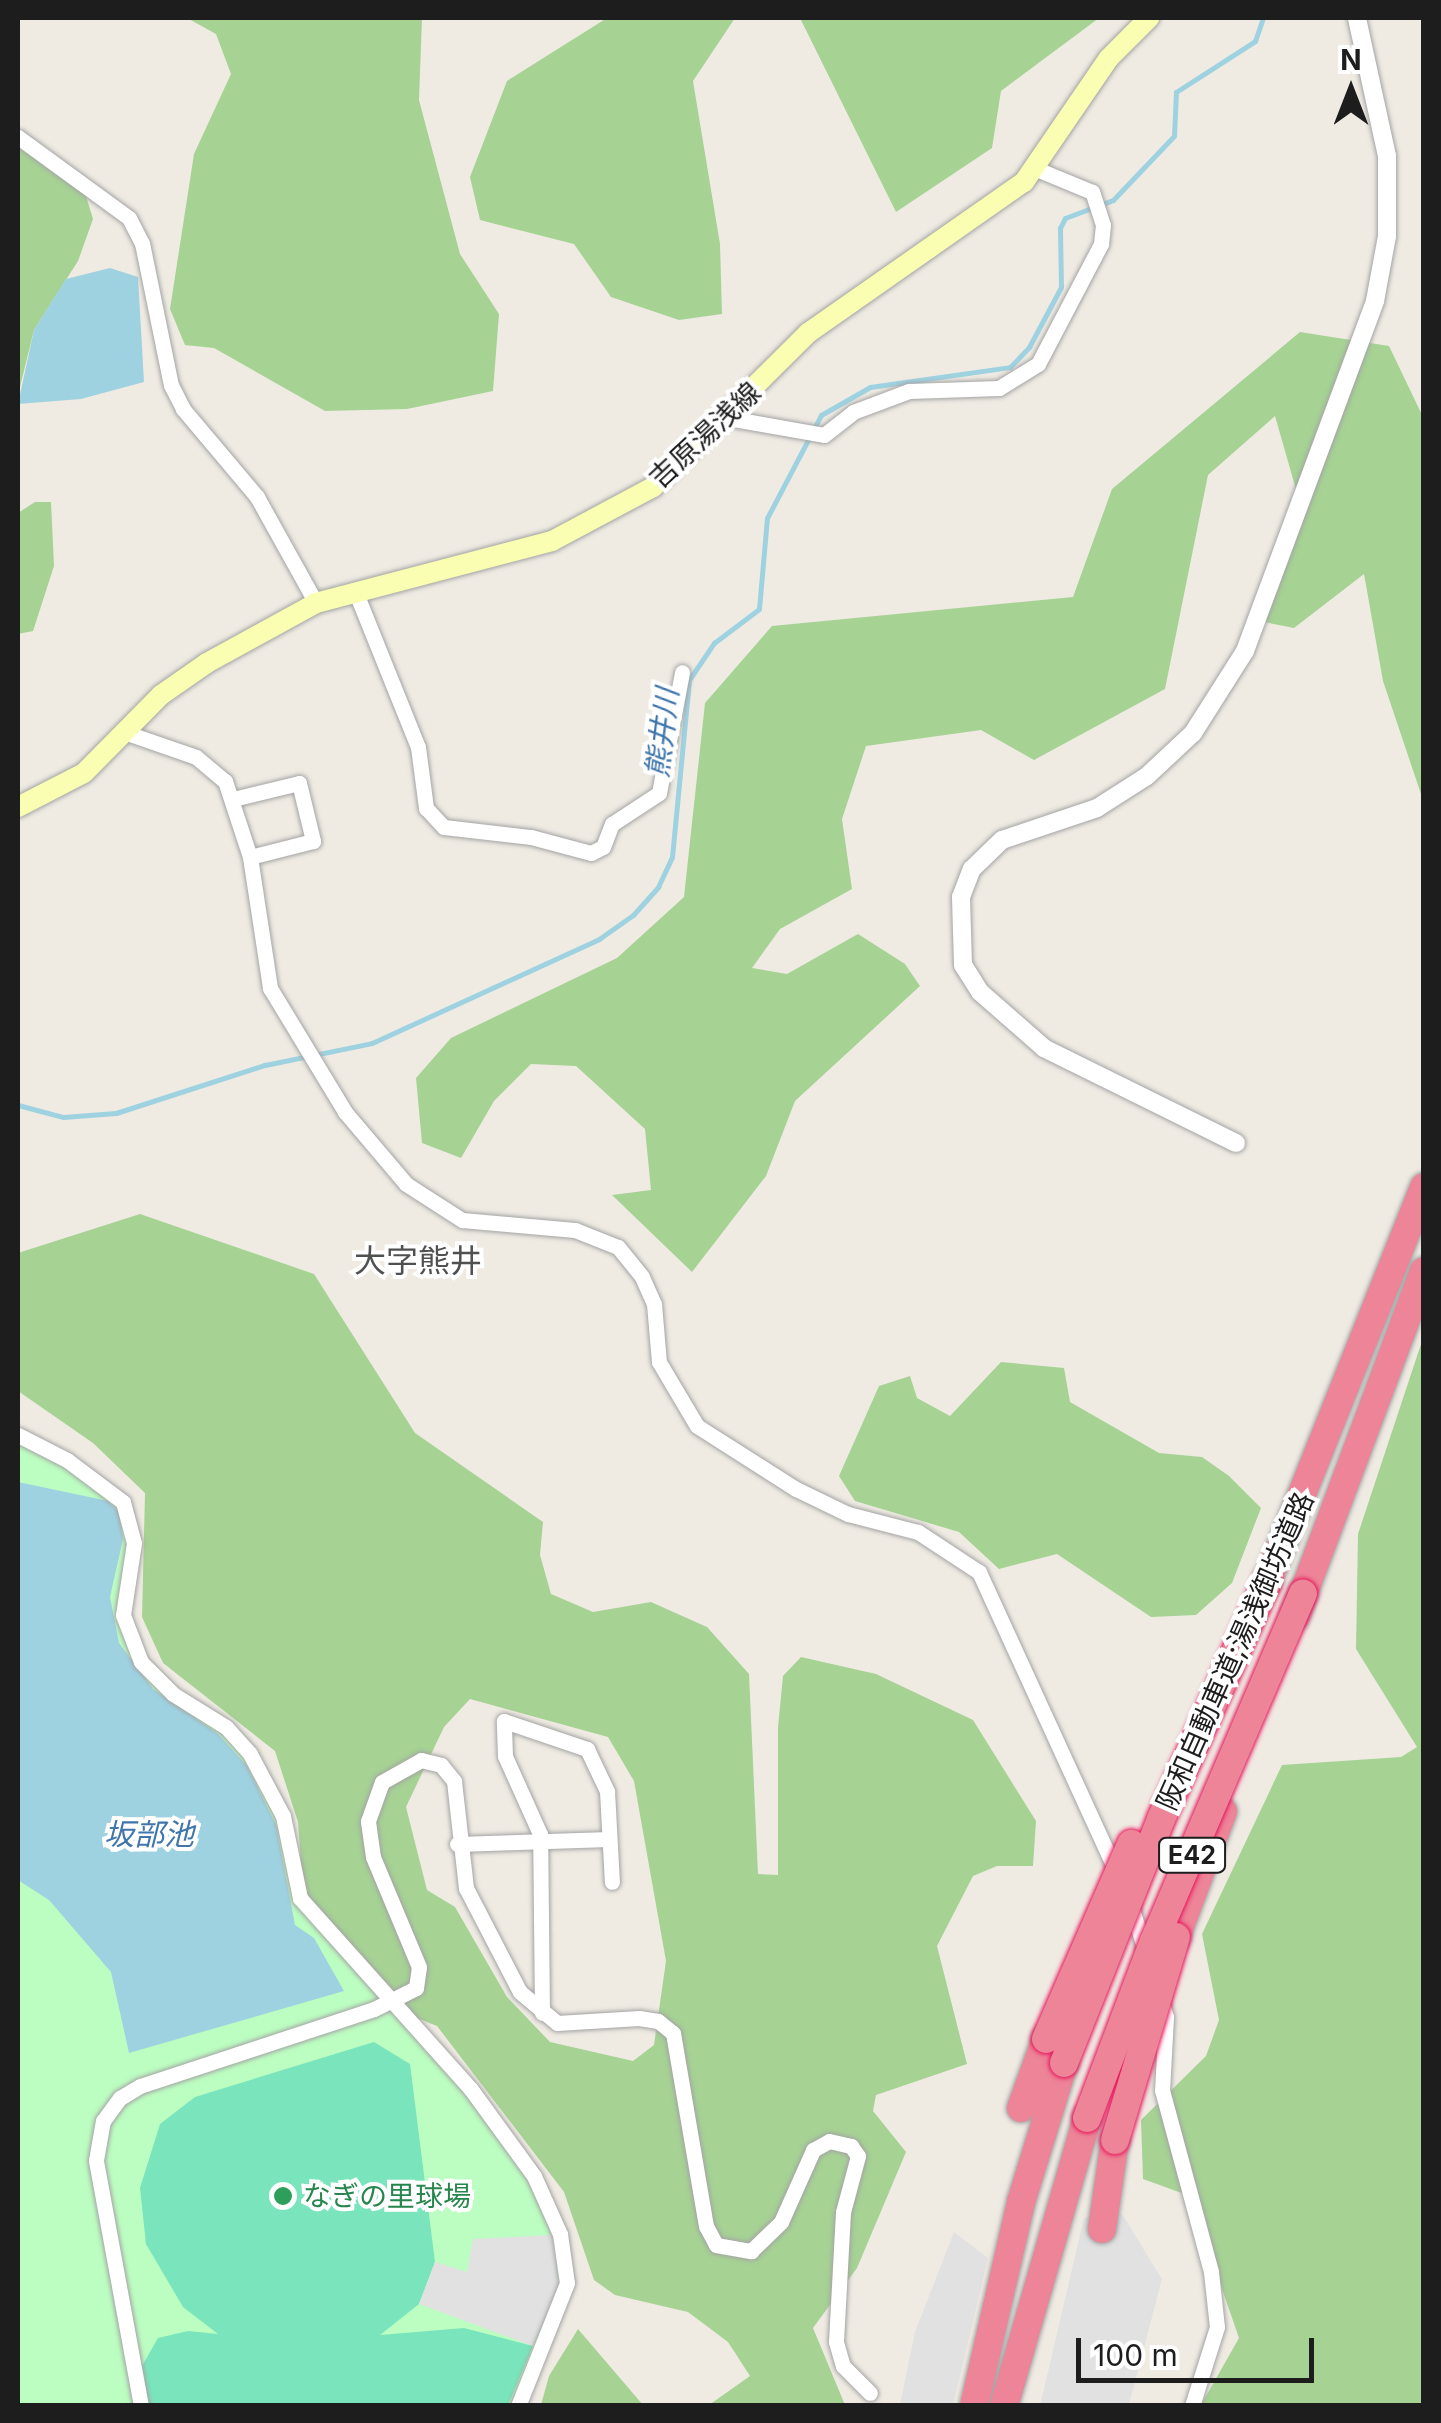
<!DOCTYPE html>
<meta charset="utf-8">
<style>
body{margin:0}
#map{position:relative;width:1441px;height:2423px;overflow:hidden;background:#efebe3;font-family:Inter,"Noto Sans JP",sans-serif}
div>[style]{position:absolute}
.forest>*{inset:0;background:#a6d294}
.park>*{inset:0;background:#bcfdc1}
.pitch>*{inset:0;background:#7ae5bc}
.parking>*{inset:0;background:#e1e1e1}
.water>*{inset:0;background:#9fd2e1}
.stream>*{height:5px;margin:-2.5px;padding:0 2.5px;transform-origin:2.5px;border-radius:2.5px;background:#9fd2e1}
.roads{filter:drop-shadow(0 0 2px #a4a4a4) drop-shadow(0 0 2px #a4a4a4)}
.minor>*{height:15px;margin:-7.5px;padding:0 7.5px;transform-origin:7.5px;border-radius:7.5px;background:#fff}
.tertiary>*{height:18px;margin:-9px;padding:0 9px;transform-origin:9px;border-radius:9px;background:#fff}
.secondary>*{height:20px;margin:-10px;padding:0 10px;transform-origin:10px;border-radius:10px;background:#fafeb2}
.motorway>*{height:28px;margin:-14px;padding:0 14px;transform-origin:14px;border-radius:14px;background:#ed8497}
.bridges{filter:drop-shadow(0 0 2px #e6175d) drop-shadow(0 0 2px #e6175d)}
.motorway-bridge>*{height:28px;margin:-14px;padding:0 14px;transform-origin:14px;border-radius:14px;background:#ed8497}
.dots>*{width:28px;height:28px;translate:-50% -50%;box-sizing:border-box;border:5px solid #fff;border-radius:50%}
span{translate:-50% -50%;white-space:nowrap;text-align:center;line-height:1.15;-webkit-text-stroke:8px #fff;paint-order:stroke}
.shield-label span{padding:2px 8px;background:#fff;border:2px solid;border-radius:8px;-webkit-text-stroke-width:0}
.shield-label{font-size:25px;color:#1d1d1d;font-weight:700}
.street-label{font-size:28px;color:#1d1d1d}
.leisure-label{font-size:28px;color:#27864d}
.left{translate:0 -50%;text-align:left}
.water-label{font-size:30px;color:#4076ac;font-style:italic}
.quarter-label{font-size:32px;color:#505050}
.frame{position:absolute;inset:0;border:20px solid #1d1d1d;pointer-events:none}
.north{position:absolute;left:1301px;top:40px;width:100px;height:100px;-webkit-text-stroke:8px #fff;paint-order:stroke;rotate:0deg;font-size:28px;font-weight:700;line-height:40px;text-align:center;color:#1d1d1d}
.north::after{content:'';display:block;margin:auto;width:35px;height:45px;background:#1d1d1d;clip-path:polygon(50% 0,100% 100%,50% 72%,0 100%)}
.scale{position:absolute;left:1076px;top:2338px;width:238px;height:45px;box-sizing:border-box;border:5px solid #1d1d1d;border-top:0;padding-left:12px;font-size:30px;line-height:35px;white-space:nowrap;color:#1d1d1d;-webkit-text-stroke:8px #fff;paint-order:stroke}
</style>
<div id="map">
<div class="forest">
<i style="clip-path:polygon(187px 18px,422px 18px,419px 100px,460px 254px,499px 314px,493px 391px,407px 409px,325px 411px,214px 348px,185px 345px,170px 309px,194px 154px,231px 74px,216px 34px)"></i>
<i style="clip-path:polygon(607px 18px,735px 18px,693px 81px,720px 244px,722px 314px,679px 320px,611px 297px,574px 244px,480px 220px,470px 177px,507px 81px)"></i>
<i style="clip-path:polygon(800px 18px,1099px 18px,1001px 91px,992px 148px,896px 212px)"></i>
<i style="clip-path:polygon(18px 147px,86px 196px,93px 219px,78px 261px,34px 330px,18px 395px)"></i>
<i style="clip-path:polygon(1300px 332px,1389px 346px,1423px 417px,1423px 800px,1383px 681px,1364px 574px,1294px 628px,1254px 620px,1303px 514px,1275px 416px,1208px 475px,1165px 689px,1034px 760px,981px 730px,866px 746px,842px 819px,852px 889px,780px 929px,752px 968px,787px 974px,858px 934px,905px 964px,920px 986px,795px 1101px,766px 1176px,692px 1272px,612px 1195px,651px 1190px,645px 1129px,576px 1066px,531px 1064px,494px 1101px,461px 1158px,422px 1143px,416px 1078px,451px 1038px,617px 958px,684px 897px,705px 703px,772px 626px,1073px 597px,1112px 489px)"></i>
<i style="clip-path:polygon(35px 502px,51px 502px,54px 566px,33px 631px,18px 634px,18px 513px)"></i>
<i style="clip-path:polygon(evenodd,140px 1214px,314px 1274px,415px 1433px,543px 1522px,540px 1555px,551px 1594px,593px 1612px,651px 1602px,707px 1627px,749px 1674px,758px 1874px,778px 1875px,778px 1727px,783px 1676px,801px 1657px,876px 1674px,973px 1720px,1036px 1821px,1033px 1866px,997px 1866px,973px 1876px,937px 1946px,967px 2064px,876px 2095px,873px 2111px,906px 2152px,857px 2268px,813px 2328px,845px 2405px,709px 2405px,750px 2376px,728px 2342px,688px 2312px,615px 2295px,594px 2280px,564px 2192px,437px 2026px,361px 1996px,18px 2405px,306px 1932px,298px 1822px,275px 1751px,163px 1663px,142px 1617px,145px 1493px,93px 1443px,18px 1391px,18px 1253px,140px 1214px,470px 1699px,608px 1737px,634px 1781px,666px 1961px,654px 2045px,633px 2061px,550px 2042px,507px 1997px,455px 1907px,427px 1890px,406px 1807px,444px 1727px,470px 1699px)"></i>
<i style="clip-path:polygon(1423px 1338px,1423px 2405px,1201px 2405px,1239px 2338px,1190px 2196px,1143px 2179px,1141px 2120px,1206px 2056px,1219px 2020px,1202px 1934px,1282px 1765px,1401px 1757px,1417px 1747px,1356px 1649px,1358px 1534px)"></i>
<i style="clip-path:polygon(1001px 1362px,1064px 1368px,1070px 1402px,1159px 1453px,1202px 1457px,1229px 1476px,1261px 1508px,1232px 1583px,1196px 1615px,1151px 1617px,1057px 1554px,999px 1569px,959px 1532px,855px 1501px,839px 1476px,879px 1386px,910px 1376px,917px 1398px,950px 1416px)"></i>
<i style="clip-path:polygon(578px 2329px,643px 2405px,541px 2405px,549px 2376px)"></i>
</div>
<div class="park">
<i style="clip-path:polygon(18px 1435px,130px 1514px,123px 1587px,141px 1662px,211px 1715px,271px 1785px,296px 1888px,507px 2134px,566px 2259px,518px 2405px,18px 2405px)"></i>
</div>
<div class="pitch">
<i style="clip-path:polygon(374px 2042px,410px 2064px,435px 2262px,419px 2304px,380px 2335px,464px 2328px,533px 2346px,508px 2405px,149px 2405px,142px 2366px,158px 2338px,188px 2331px,218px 2334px,183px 2307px,146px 2244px,140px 2188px,160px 2124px,195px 2097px)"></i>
</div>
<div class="parking">
<i style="clip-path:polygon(1122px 2214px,1162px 2279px,1129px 2405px,1040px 2406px,1084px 2218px)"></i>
<i style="clip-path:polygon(954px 2232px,988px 2258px,953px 2405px,900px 2405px,915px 2332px)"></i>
<i style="clip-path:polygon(553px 2235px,559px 2287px,533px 2346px,419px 2304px,435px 2262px,467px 2272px,473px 2239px)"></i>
</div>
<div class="water">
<i style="clip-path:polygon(110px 268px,138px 277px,144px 382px,81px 399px,18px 404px,34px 330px,66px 279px)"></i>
<i style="clip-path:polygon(18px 1482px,108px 1501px,119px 1512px,123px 1539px,110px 1597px,119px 1643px,153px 1689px,218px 1734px,247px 1766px,276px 1825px,295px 1925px,314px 1938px,344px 1991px,129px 2053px,111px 1972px,49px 1900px,18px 1880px)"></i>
</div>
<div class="stream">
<i style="left:18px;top:1105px;width:47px;rotate:14.9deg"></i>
<i style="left:63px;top:1117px;width:53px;rotate:-4.3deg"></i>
<i style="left:116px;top:1113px;width:157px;rotate:-17.9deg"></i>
<i style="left:265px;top:1065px;width:109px;rotate:-11.6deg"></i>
<i style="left:372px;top:1043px;width:250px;rotate:-24.6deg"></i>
<i style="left:599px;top:939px;width:42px;rotate:-35.2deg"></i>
<i style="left:633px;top:915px;width:38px;rotate:-48deg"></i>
<i style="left:658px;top:887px;width:33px;rotate:-65deg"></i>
<i style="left:672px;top:857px;width:178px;rotate:-84.5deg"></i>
<i style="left:689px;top:680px;width:45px;rotate:-56deg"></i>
<i style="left:714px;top:643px;width:56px;rotate:-37.1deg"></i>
<i style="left:759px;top:609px;width:91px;rotate:-85deg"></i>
<i style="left:767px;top:518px;width:116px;rotate:-62.3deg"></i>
<i style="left:821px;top:415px;width:56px;rotate:-29.7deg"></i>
<i style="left:870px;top:387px;width:141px;rotate:-8.1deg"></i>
<i style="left:1010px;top:367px;width:28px;rotate:-46deg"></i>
<i style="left:1029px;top:347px;width:68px;rotate:-61.9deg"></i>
<i style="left:1061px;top:287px;width:59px;rotate:-91deg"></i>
<i style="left:1060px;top:228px;width:11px;rotate:-63deg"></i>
<i style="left:1065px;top:218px;width:51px;rotate:-20.6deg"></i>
<i style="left:1113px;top:200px;width:88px;rotate:-46.4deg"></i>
<i style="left:1174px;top:136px;width:44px;rotate:-87.4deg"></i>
<i style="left:1176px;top:92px;width:94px;rotate:-32.8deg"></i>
<i style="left:1255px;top:41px;width:24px;rotate:-71deg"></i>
</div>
<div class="roads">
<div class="minor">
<i style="left:18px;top:137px;width:137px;rotate:36.1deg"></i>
<i style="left:129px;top:218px;width:28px;rotate:63deg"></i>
<i style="left:142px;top:243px;width:145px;rotate:78.5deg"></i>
<i style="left:171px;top:385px;width:27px;rotate:63deg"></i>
<i style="left:183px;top:409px;width:115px;rotate:49.9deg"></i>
<i style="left:257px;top:497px;width:121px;rotate:60.9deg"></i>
<i style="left:728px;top:418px;width:97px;rotate:10deg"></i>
<i style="left:824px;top:435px;width:37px;rotate:-38deg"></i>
<i style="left:853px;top:412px;width:60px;rotate:-20.6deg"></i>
<i style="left:909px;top:391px;width:90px;rotate:-1.9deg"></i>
<i style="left:999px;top:388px;width:46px;rotate:-31.6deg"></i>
<i style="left:1038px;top:364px;width:136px;rotate:-62.3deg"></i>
<i style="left:1101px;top:244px;width:19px;rotate:-84deg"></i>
<i style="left:1103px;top:225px;width:35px;rotate:-108deg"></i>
<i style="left:1092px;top:192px;width:63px;rotate:-157.5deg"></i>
<i style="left:356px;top:593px;width:166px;rotate:68.1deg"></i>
<i style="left:418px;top:747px;width:62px;rotate:82.5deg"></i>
<i style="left:426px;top:808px;width:26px;rotate:47deg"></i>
<i style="left:444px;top:827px;width:88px;rotate:6.6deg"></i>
<i style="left:531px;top:837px;width:62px;rotate:14.9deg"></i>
<i style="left:591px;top:853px;width:13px;rotate:-27deg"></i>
<i style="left:603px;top:847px;width:25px;rotate:-69deg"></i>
<i style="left:612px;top:824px;width:56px;rotate:-33.4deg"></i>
<i style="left:659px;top:793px;width:123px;rotate:-79.2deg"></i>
<i style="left:124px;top:732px;width:76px;rotate:19.1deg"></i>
<i style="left:196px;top:757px;width:38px;rotate:40deg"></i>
<i style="left:225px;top:781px;width:80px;rotate:71.8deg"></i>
<i style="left:250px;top:857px;width:133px;rotate:81.3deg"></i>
<i style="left:270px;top:988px;width:145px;rotate:58.8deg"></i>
<i style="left:345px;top:1112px;width:94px;rotate:49.7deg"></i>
<i style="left:406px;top:1184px;width:67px;rotate:32.7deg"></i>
<i style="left:462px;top:1220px;width:113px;rotate:5.1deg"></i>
<i style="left:575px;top:1230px;width:46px;rotate:21.6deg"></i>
<i style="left:618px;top:1247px;width:38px;rotate:51deg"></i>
<i style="left:642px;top:1277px;width:30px;rotate:66deg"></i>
<i style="left:654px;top:1304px;width:58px;rotate:85.1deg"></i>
<i style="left:659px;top:1362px;width:74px;rotate:59.3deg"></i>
<i style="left:697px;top:1426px;width:117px;rotate:32.5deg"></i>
<i style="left:796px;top:1489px;width:58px;rotate:25.7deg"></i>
<i style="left:848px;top:1514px;width:72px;rotate:14.4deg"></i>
<i style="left:918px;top:1532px;width:73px;rotate:33.3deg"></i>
<i style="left:979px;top:1572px;width:331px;rotate:65.4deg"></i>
<i style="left:233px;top:799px;width:68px;rotate:-13.6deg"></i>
<i style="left:299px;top:783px;width:60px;rotate:76.4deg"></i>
<i style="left:313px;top:841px;width:65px;rotate:165.7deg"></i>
<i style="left:18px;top:1435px;width:55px;rotate:27deg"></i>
<i style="left:67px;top:1460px;width:70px;rotate:36.9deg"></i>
<i style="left:123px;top:1502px;width:42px;rotate:75deg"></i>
<i style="left:134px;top:1543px;width:73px;rotate:98.7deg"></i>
<i style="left:123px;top:1615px;width:50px;rotate:69deg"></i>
<i style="left:141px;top:1662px;width:45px;rotate:45deg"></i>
<i style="left:173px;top:1694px;width:62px;rotate:31.9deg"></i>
<i style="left:226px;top:1727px;width:36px;rotate:48deg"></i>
<i style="left:250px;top:1754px;width:70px;rotate:62deg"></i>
<i style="left:283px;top:1816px;width:84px;rotate:78.3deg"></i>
<i style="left:300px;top:1898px;width:255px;rotate:48.2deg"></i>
<i style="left:470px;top:2088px;width:109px;rotate:54deg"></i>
<i style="left:534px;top:2176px;width:64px;rotate:65.9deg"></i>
<i style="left:560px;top:2234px;width:49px;rotate:81.9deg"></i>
<i style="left:567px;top:2283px;width:132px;rotate:111.7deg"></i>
<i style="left:457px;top:1844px;width:152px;rotate:-1.9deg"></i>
<i style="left:1130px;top:1903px;width:52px;rotate:72.3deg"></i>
<i style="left:1160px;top:1998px;width:20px;rotate:72deg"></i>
<i style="left:1166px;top:2017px;width:73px;rotate:93.1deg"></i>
<i style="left:1162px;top:2090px;width:188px;rotate:74.9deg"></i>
<i style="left:1211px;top:2272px;width:55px;rotate:83.8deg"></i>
<i style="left:1217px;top:2327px;width:83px;rotate:107.6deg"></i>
<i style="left:542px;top:2013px;width:179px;rotate:-90.6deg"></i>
<i style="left:540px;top:1834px;width:85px;rotate:-114.2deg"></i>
<i style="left:505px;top:1756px;width:35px;rotate:-92deg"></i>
<i style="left:504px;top:1721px;width:88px;rotate:18.6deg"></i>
<i style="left:587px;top:1749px;width:47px;rotate:64.5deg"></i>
<i style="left:607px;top:1791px;width:91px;rotate:86.9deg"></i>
<i style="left:141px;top:2406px;width:250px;rotate:-100.4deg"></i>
<i style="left:96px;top:2160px;width:40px;rotate:-80deg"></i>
<i style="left:103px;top:2121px;width:29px;rotate:-54deg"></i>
<i style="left:120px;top:2098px;width:23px;rotate:-31deg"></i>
<i style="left:140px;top:2086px;width:246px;rotate:-18.2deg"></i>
<i style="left:374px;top:2009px;width:47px;rotate:-26.6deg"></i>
<i style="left:416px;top:1988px;width:21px;rotate:-82deg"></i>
<i style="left:419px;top:1967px;width:119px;rotate:-112.7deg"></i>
<i style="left:373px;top:1857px;width:36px;rotate:-98deg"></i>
<i style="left:368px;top:1821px;width:41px;rotate:-70.3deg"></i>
<i style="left:382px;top:1782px;width:45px;rotate:-29.4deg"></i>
<i style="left:421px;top:1760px;width:21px;rotate:14deg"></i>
<i style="left:441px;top:1765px;width:21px;rotate:51deg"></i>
<i style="left:454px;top:1781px;width:108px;rotate:83.6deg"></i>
<i style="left:466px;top:1888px;width:117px;rotate:62.6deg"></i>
<i style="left:520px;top:1992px;width:48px;rotate:40deg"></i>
<i style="left:557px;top:2023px;width:82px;rotate:-3.5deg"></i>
<i style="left:639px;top:2018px;width:19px;rotate:9deg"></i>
<i style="left:658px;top:2021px;width:19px;rotate:39deg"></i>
<i style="left:673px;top:2033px;width:196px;rotate:80.3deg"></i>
<i style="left:706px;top:2226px;width:21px;rotate:62deg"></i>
<i style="left:716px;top:2245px;width:36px;rotate:10deg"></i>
<i style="left:751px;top:2251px;width:42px;rotate:-44deg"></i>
<i style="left:781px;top:2222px;width:79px;rotate:-66deg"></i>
<i style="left:813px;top:2150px;width:18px;rotate:-29deg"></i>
<i style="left:829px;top:2141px;width:23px;rotate:13deg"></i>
<i style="left:851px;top:2146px;width:12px;rotate:55deg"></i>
<i style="left:858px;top:2156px;width:58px;rotate:105deg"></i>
<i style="left:843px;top:2212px;width:130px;rotate:93.1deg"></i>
<i style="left:836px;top:2342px;width:25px;rotate:74deg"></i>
<i style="left:843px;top:2366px;width:38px;rotate:45deg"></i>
</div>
<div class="tertiary">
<i style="left:1236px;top:1143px;width:214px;rotate:-153.7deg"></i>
<i style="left:1044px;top:1048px;width:85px;rotate:-138.8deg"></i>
<i style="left:980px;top:992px;width:32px;rotate:-122deg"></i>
<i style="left:963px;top:965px;width:68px;rotate:-91.7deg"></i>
<i style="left:961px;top:897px;width:30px;rotate:-69deg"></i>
<i style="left:972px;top:869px;width:42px;rotate:-44deg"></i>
<i style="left:1002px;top:840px;width:100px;rotate:-18.6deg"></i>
<i style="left:1097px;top:808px;width:59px;rotate:-32.6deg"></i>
<i style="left:1147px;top:776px;width:63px;rotate:-43.1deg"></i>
<i style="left:1193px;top:733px;width:97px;rotate:-57.6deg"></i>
<i style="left:1245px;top:651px;width:373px;rotate:-69.6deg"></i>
<i style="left:1375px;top:301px;width:66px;rotate:-79.5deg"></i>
<i style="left:1387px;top:236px;width:80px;rotate:-90deg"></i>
<i style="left:1387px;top:156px;width:141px;rotate:-102.3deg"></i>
</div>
<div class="secondary">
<i style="left:18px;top:807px;width:74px;rotate:-27.3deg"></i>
<i style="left:84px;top:773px;width:110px;rotate:-45.4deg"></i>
<i style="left:161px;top:695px;width:56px;rotate:-34.8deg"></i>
<i style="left:207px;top:663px;width:124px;rotate:-28.8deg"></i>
<i style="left:316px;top:603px;width:244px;rotate:-14.7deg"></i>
<i style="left:552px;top:541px;width:115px;rotate:-28.1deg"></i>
<i style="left:653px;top:487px;width:218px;rotate:-44.8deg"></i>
<i style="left:808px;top:333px;width:264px;rotate:-35deg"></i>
<i style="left:1024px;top:182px;width:150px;rotate:-55.6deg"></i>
<i style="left:1109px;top:58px;width:57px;rotate:-45deg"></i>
</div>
<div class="motorway">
<i style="left:1267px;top:1582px;width:425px;rotate:-68.3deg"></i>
<i style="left:1295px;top:1616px;width:368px;rotate:-69.5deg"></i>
<i style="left:1176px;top:1937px;width:134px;rotate:-69.5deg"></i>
<i style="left:1021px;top:2108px;width:73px;rotate:-70.1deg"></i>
<i style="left:1102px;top:2229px;width:90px;rotate:-81.7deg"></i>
<i style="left:974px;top:2406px;width:209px;rotate:-77deg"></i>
<i style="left:1021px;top:2202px;width:145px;rotate:-72.8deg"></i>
<i style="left:1004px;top:2406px;width:300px;rotate:-73.9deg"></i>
</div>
</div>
<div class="bridges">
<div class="motorway-bridge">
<i style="left:1046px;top:2039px;width:213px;rotate:-66.4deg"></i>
<i style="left:1064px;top:2063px;width:263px;rotate:-68.3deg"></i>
<i style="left:1161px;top:1819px;width:260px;rotate:-65.9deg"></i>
<i style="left:1087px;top:2118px;width:189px;rotate:-69.3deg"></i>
<i style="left:1154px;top:1941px;width:378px;rotate:-66.8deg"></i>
<i style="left:1115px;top:2140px;width:212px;rotate:-73.3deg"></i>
</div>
</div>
<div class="dots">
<i style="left:283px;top:2196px;background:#2e9e5b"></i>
</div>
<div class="shield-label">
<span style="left:1192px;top:1855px">E42</span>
</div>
<div class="street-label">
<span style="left:705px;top:435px;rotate:-43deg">吉原湯浅線</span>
<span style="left:1235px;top:1651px;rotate:-66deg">阪和自動車道;湯浅御坊道路</span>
</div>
<div class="leisure-label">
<span class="left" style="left:303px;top:2196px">なぎの里球場</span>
</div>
<div class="water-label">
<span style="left:662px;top:733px;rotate:-83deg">熊井川</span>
<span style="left:149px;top:1834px">坂部池</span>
</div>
<div class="quarter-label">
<span style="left:418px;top:1261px">大字熊井</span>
</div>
<div class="frame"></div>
<div class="north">N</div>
<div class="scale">100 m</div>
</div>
